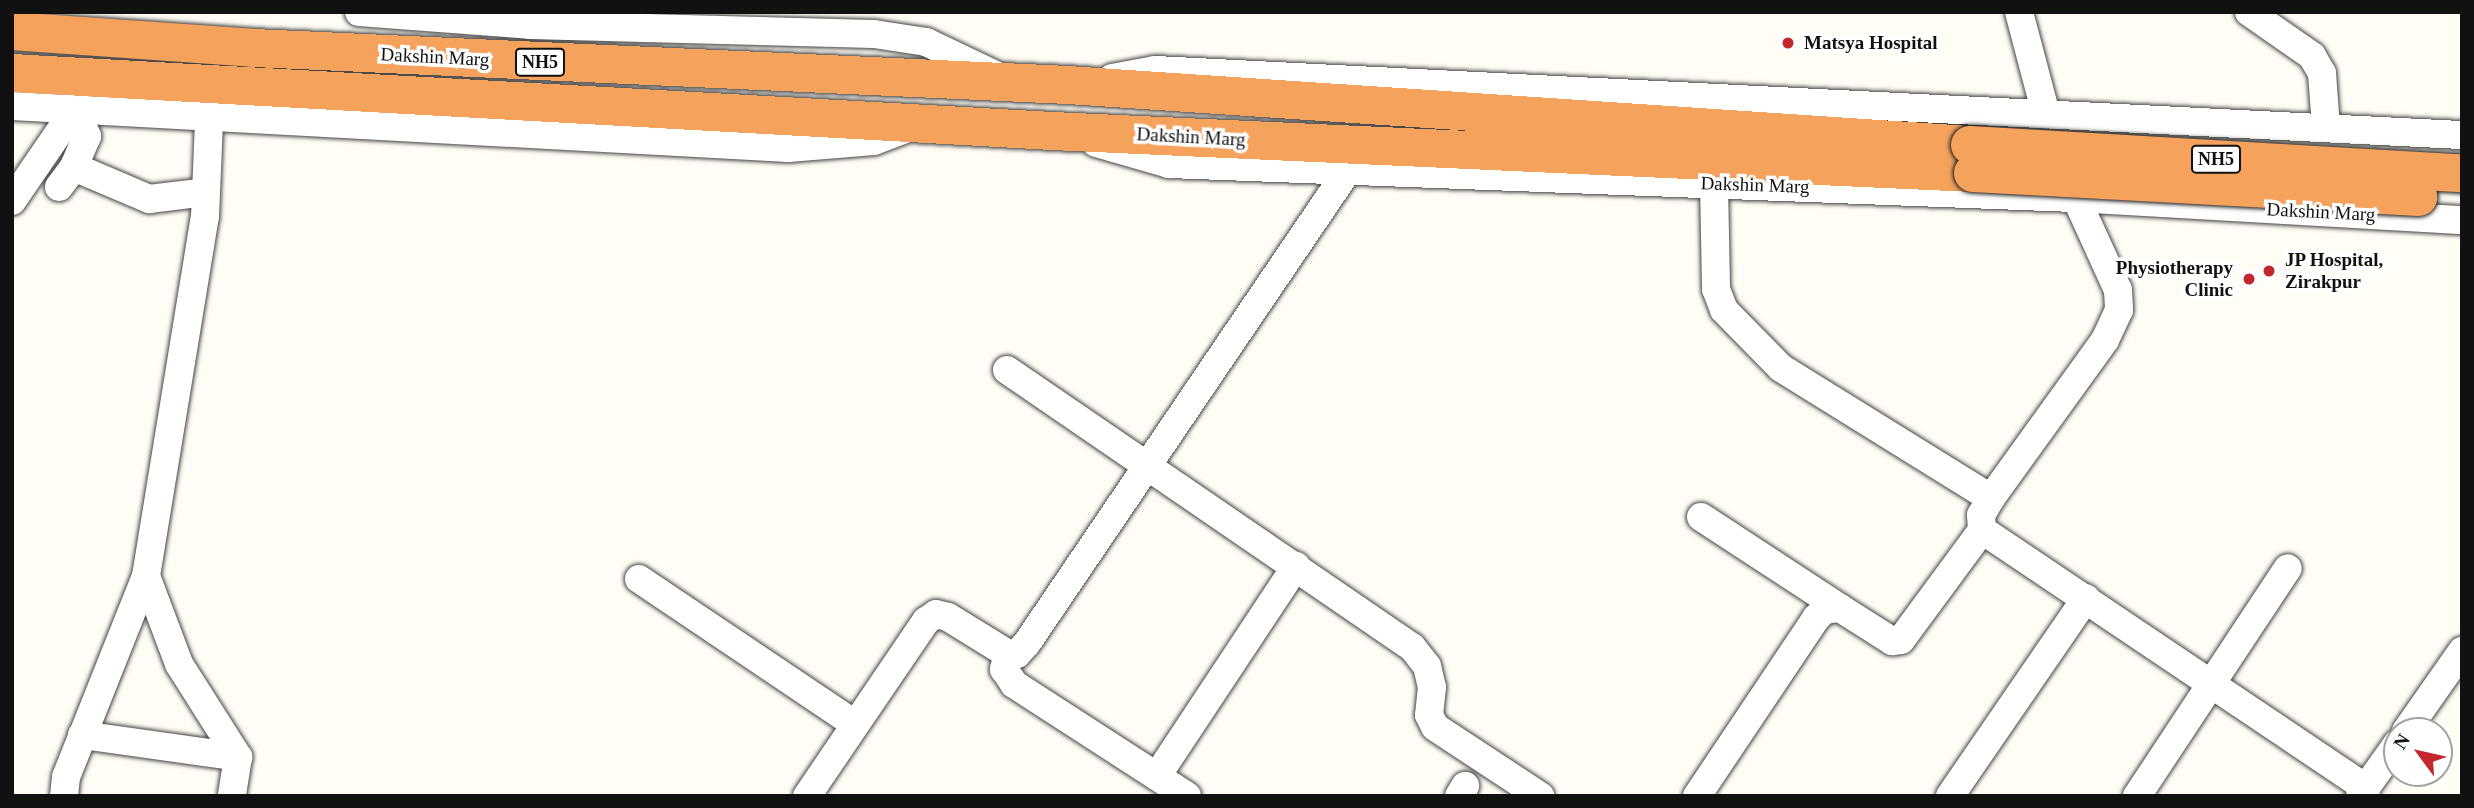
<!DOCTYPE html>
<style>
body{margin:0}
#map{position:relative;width:2474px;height:808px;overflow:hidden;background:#fffdf5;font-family:Georgia,serif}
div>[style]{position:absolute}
.roads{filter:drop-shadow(0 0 2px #444) drop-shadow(0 0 2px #444)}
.minor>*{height:28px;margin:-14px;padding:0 14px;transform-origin:14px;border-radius:14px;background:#fff}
.highway>*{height:38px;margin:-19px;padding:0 19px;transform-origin:19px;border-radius:19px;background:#f5a25d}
.bridges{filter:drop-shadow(0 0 2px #222) drop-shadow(0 0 2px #222)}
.highway-bridge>*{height:38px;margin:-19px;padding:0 19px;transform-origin:19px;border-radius:19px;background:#f5a25d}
.dots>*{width:19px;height:19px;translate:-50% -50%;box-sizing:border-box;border:4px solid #fff;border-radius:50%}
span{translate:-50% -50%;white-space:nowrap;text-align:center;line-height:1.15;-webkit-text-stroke:7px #fff;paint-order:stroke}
.shield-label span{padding:2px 5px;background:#fff;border:2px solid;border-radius:5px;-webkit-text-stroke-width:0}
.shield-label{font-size:18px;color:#111;font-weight:700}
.poi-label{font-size:19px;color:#111;font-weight:700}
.left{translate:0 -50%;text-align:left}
.right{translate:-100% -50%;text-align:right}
.street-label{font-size:19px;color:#111}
.frame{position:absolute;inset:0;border:14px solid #111;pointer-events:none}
.north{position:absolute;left:2383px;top:717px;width:70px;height:70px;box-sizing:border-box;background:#fff;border:2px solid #a0a0a0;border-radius:50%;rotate:303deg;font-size:19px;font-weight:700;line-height:28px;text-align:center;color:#111}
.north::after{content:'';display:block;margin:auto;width:24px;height:32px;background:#c4262e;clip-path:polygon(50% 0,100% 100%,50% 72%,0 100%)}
</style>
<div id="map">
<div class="roads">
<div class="minor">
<i style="left:359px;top:12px;width:171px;rotate:4.3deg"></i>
<i style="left:530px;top:25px;width:344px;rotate:1.5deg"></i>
<i style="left:874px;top:34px;width:53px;rotate:8.7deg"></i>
<i style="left:926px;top:42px;width:91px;rotate:25.4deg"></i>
<i style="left:2019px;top:12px;width:106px;rotate:75.2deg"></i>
<i style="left:2249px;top:12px;width:77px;rotate:34.9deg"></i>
<i style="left:2312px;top:56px;width:20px;rotate:60deg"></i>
<i style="left:2322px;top:73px;width:54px;rotate:85.8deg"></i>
<i style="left:1112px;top:78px;width:44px;rotate:-10.5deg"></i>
<i style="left:1155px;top:70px;width:1309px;rotate:2.85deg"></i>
<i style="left:12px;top:106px;width:777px;rotate:3.1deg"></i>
<i style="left:788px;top:148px;width:86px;rotate:-4.7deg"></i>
<i style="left:874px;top:141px;width:40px;rotate:-21deg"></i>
<i style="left:1096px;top:143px;width:76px;rotate:16deg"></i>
<i style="left:1169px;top:164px;width:908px;rotate:2.15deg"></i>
<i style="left:2076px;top:198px;width:387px;rotate:3.3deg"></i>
<i style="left:74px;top:167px;width:82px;rotate:23.1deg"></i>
<i style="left:149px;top:199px;width:57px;rotate:-7deg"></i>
<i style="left:1714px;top:183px;width:106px;rotate:88.9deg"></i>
<i style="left:1716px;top:289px;width:22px;rotate:69deg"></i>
<i style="left:1724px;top:310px;width:81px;rotate:45.5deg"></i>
<i style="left:1781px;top:368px;width:247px;rotate:31.8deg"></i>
<i style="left:2076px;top:198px;width:101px;rotate:65.5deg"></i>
<i style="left:2118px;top:290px;width:20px;rotate:87deg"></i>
<i style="left:2119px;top:310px;width:33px;rotate:115deg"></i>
<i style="left:2105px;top:340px;width:195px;rotate:125.8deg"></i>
<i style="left:1991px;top:498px;width:20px;rotate:120deg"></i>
<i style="left:1981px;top:515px;width:15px;rotate:86deg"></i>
<i style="left:1982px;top:530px;width:463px;rotate:33.9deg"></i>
<i style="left:12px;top:201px;width:112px;rotate:-55.6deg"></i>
<i style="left:75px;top:109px;width:30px;rotate:66deg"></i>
<i style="left:87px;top:136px;width:34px;rotate:113deg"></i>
<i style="left:74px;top:167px;width:25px;rotate:127deg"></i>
<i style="left:1007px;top:370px;width:491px;rotate:34.4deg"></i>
<i style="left:1412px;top:647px;width:24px;rotate:52deg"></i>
<i style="left:1427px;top:666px;width:22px;rotate:77deg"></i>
<i style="left:1432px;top:687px;width:28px;rotate:96deg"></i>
<i style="left:1429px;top:715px;width:13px;rotate:63deg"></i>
<i style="left:1435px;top:727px;width:126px;rotate:33.3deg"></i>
<i style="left:1701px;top:517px;width:166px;rotate:33.2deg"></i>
<i style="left:146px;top:576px;width:94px;rotate:69.4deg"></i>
<i style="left:179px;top:664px;width:110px;rotate:57.6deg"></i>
<i style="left:238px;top:757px;width:39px;rotate:99deg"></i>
<i style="left:639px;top:579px;width:260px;rotate:33.9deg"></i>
<i style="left:1008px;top:654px;width:16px;rotate:105deg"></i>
<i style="left:1004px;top:669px;width:18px;rotate:56deg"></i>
<i style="left:1014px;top:684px;width:206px;rotate:32.9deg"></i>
<i style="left:2406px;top:731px;width:98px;rotate:-55deg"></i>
<i style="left:82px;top:735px;width:158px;rotate:8deg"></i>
<i style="left:1157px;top:776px;width:252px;rotate:-56.5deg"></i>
<i style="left:64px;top:796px;width:19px;rotate:-84deg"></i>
<i style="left:66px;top:777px;width:216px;rotate:-68.3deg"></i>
<i style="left:146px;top:576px;width:364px;rotate:-80.7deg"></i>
<i style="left:205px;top:217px;width:119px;rotate:-87.6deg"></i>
<i style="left:807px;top:796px;width:212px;rotate:-55.8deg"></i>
<i style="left:926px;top:621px;width:12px;rotate:-35deg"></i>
<i style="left:936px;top:614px;width:12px;rotate:14deg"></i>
<i style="left:948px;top:617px;width:70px;rotate:31.7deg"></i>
<i style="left:1008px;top:654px;width:9px"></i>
<i style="left:1017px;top:654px;width:15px;rotate:-48deg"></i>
<i style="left:1027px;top:643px;width:572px;rotate:-55.84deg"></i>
<i style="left:1459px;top:796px;width:12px;rotate:-59deg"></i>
<i style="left:1697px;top:796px;width:214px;rotate:-56.2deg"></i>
<i style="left:1816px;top:618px;width:12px;rotate:-42deg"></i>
<i style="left:1825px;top:610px;width:15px;rotate:-8deg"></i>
<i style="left:1840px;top:608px;width:62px;rotate:32.4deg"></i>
<i style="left:1892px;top:641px;width:9px;rotate:-6deg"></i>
<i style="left:1901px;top:640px;width:137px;rotate:-53.6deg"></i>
<i style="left:1950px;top:796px;width:240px;rotate:-55.5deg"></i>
<i style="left:2137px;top:796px;width:273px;rotate:-56.5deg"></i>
<i style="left:2360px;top:796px;width:64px;rotate:-54.6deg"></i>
</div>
<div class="highway">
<i style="left:12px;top:31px;width:243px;rotate:4deg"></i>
<i style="left:254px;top:48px;width:815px;rotate:2.6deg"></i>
<i style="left:1068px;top:85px;width:904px;rotate:3.81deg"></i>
<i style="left:12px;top:73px;width:1042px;rotate:3.19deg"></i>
<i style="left:1052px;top:131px;width:922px;rotate:2.61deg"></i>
</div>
</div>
<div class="bridges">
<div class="highway-bridge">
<i style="left:1970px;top:145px;width:493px;rotate:3.3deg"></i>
<i style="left:1973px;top:173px;width:446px;rotate:3.1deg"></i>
</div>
</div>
<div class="dots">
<i style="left:1788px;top:43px;background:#c4262e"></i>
<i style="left:2269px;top:271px;background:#c4262e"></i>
<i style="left:2249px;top:279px;background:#c4262e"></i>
</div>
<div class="shield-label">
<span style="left:540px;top:62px">NH5</span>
<span style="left:2216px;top:159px">NH5</span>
</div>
<div class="poi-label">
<span class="left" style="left:1804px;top:43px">Matsya Hospital</span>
<span class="left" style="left:2285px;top:271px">JP Hospital,<br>Zirakpur</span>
<span class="right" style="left:2233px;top:279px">Physiotherapy<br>Clinic</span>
</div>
<div class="street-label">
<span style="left:435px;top:57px;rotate:3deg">Dakshin Marg</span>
<span style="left:1191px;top:137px;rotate:3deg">Dakshin Marg</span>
<span style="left:1755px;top:185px;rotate:2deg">Dakshin Marg</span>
<span style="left:2321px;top:212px;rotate:3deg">Dakshin Marg</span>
</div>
<div class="frame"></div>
<div class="north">N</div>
</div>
